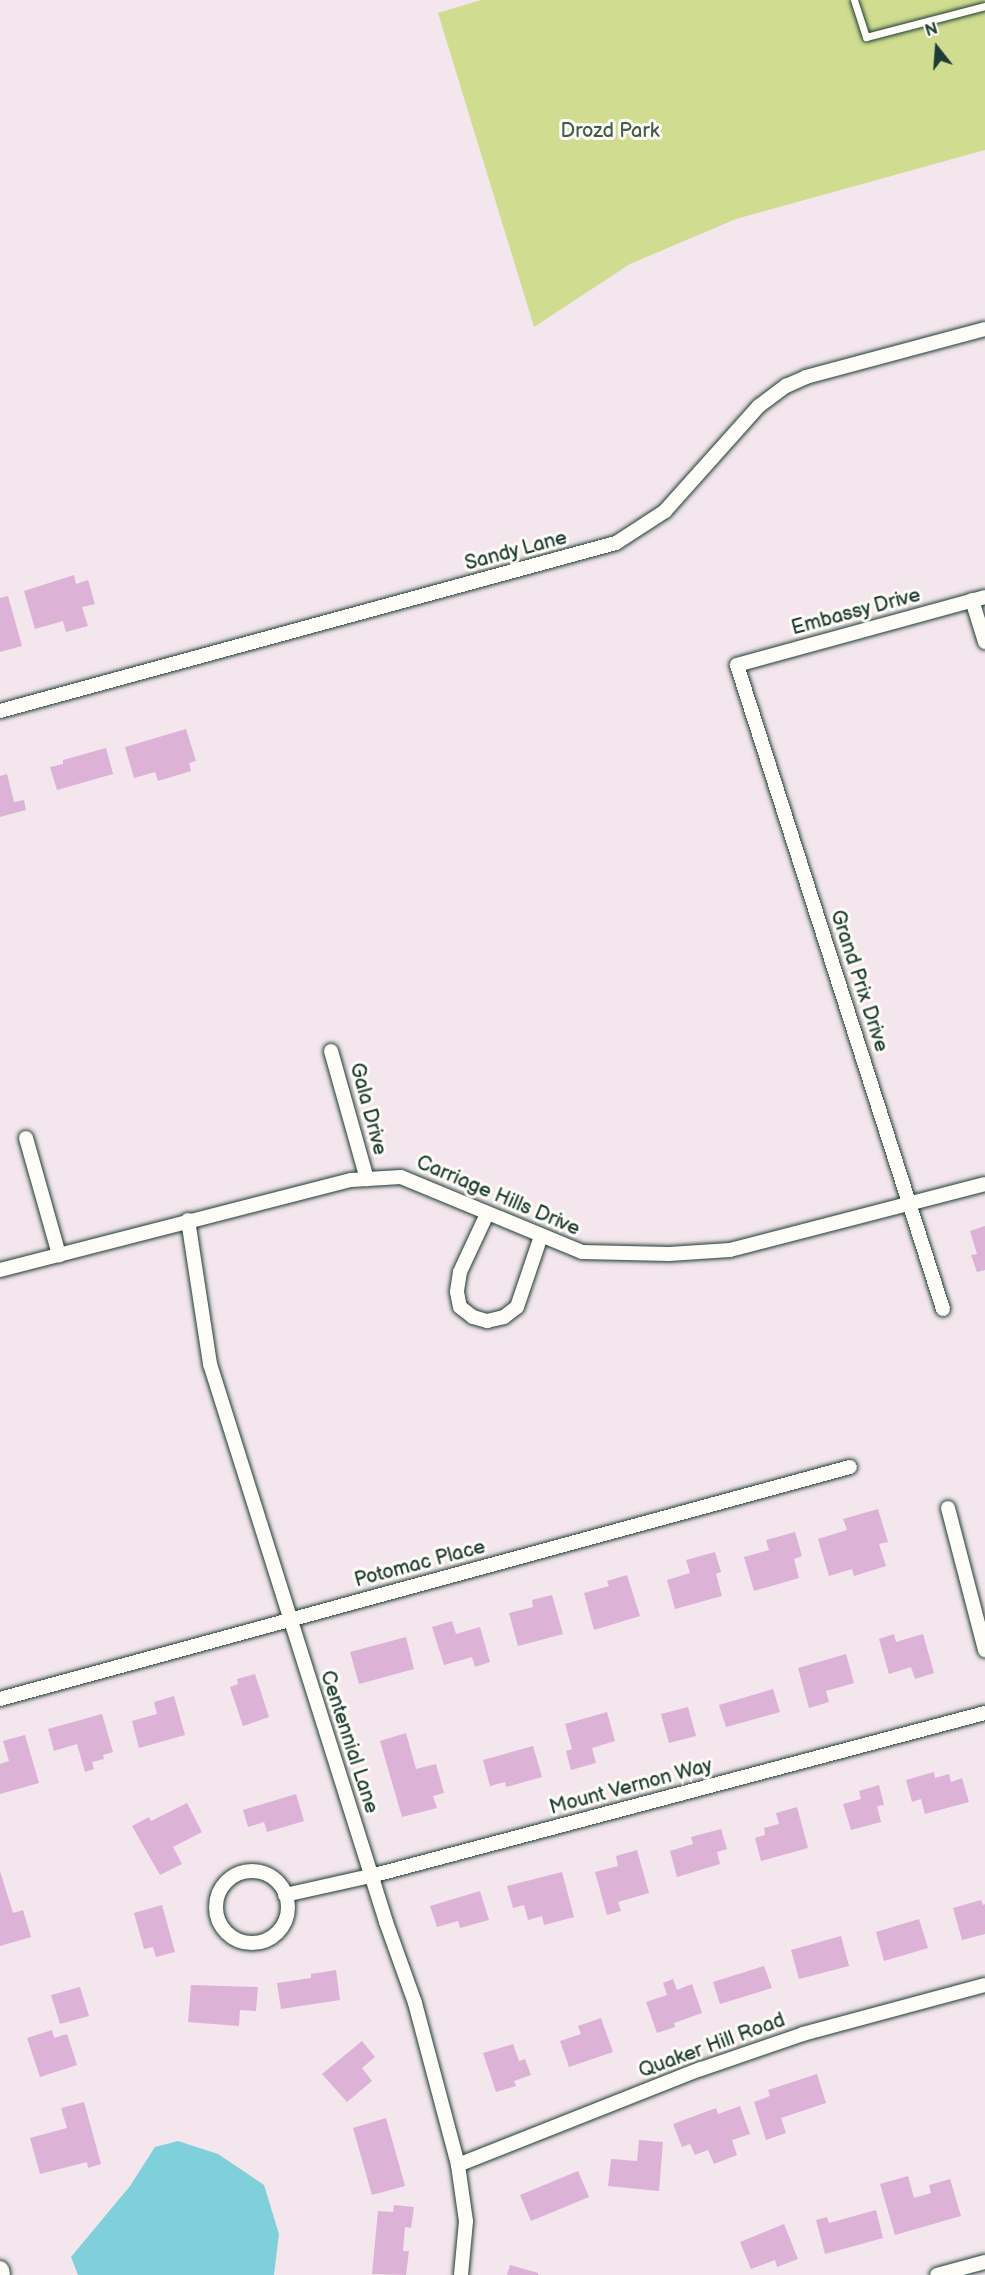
<!DOCTYPE html>
<style>
body{margin:0}
#map{position:relative;width:985px;height:2275px;overflow:hidden;background:#f3e6ed;font-family:"Balsamiq Sans",sans-serif}
div>[style]{position:absolute}
.green>*{inset:0;background:#d0dd91}
.water>*{inset:0;background:#80d0db}
.building>*{inset:0;background:#ddb2d7}
.roads{filter:drop-shadow(0 0 2px #1f3d34) drop-shadow(0 0 2px #1f3d34)}
.service>*{height:7px;margin:-3.5px;padding:0 3.5px;transform-origin:3.5px;border-radius:3.5px;background:#fdfcf7}
.minor>*{height:14px;margin:-7px;padding:0 7px;transform-origin:7px;border-radius:7px;background:#fdfcf7}
.minor>.ring{margin:-7px;padding:0;box-sizing:content-box;background:none;border:14px solid #fdfcf7;border-radius:50%}
.tertiary>*{height:18px;margin:-9px;padding:0 9px;transform-origin:9px;border-radius:9px;background:#fdfcf7}
span{translate:-50% -50%;white-space:nowrap;text-align:center;line-height:1.15;-webkit-text-stroke:6px #fdfcf7;paint-order:stroke}
.park-label{font-size:20px;color:#425d47}
.street-label{font-size:20px;color:#1f3d34}
.north{position:absolute;left:907px;top:18px;width:60px;height:60px;-webkit-text-stroke:4px #fdfcf7;paint-order:stroke;rotate:343deg;font-size:16px;font-weight:700;line-height:24px;text-align:center;color:#1f3d34}
.north::after{content:'';display:block;margin:auto;width:21px;height:27px;background:#1f3d34;clip-path:polygon(50% 0,100% 100%,50% 72%,0 100%)}
</style>
<div id="map">
<div class="green">
<i style="clip-path:polygon(481px 0,985px 0,985px 150px,736px 219px,630px 264px,534px 327px,438px 13px)"></i>
</div>
<div class="water">
<i style="clip-path:polygon(178px 2141px,218px 2154px,264px 2185px,279px 2234px,274px 2275px,78px 2275px,71px 2257px,130px 2186px,155px 2147px)"></i>
</div>
<div class="building">
<i style="clip-path:polygon(74px 575px,76px 584px,88px 580px,95px 604px,82px 607px,88px 626px,66px 632px,63px 621px,35px 629px,24px 591px)"></i>
<i style="clip-path:polygon(8px 596px,22px 646px,0 652px,0 598px)"></i>
<i style="clip-path:polygon(186px 729px,196px 761px,189px 763px,191px 771px,158px 781px,155px 772px,134px 778px,125px 747px)"></i>
<i style="clip-path:polygon(106px 748px,113px 774px,57px 790px,50px 767px,63px 764px,63px 760px)"></i>
<i style="clip-path:polygon(7px 774px,14px 802px,24px 800px,26px 810px,0 817px,0 776px)"></i>
<i style="clip-path:polygon(985px 1226px,985px 1270px,977px 1272px,971px 1255px,977px 1254px,970px 1231px)"></i>
<i style="clip-path:polygon(878px 1509px,888px 1542px,879px 1544px,886px 1566px,854px 1576px,852px 1569px,829px 1576px,818px 1539px,847px 1530px,843px 1519px)"></i>
<i style="clip-path:polygon(795px 1532px,802px 1556px,794px 1559px,799px 1578px,754px 1591px,744px 1557px,769px 1550px,766px 1540px)"></i>
<i style="clip-path:polygon(715px 1552px,721px 1572px,716px 1574px,722px 1596px,675px 1609px,667px 1580px,690px 1573px,686px 1560px)"></i>
<i style="clip-path:polygon(627px 1575px,640px 1616px,594px 1630px,584px 1593px,609px 1586px,607px 1581px)"></i>
<i style="clip-path:polygon(552px 1595px,563px 1634px,518px 1646px,509px 1613px,533px 1607px,532px 1600px)"></i>
<i style="clip-path:polygon(452px 1621px,456px 1634px,480px 1627px,490px 1662px,475px 1667px,472px 1657px,444px 1665px,432px 1627px)"></i>
<i style="clip-path:polygon(894px 1634px,896px 1642px,923px 1634px,934px 1673px,915px 1679px,911px 1667px,889px 1674px,879px 1639px)"></i>
<i style="clip-path:polygon(406px 1637px,414px 1669px,359px 1684px,350px 1652px)"></i>
<i style="clip-path:polygon(846px 1654px,854px 1683px,826px 1691px,829px 1702px,809px 1708px,798px 1668px)"></i>
<i style="clip-path:polygon(255px 1674px,269px 1717px,243px 1726px,230px 1687px,238px 1684px,237px 1679px)"></i>
<i style="clip-path:polygon(773px 1689px,780px 1712px,726px 1727px,719px 1705px)"></i>
<i style="clip-path:polygon(174px 1696px,185px 1735px,139px 1748px,132px 1721px,157px 1714px,154px 1702px)"></i>
<i style="clip-path:polygon(688px 1707px,696px 1736px,669px 1743px,661px 1714px)"></i>
<i style="clip-path:polygon(607px 1712px,615px 1741px,592px 1748px,596px 1763px,571px 1770px,566px 1751px,572px 1749px,565px 1724px)"></i>
<i style="clip-path:polygon(102px 1714px,113px 1752px,103px 1755px,104px 1759px,92px 1762px,94px 1769px,85px 1772px,77px 1744px,54px 1751px,48px 1729px)"></i>
<i style="clip-path:polygon(406px 1733px,416px 1769px,436px 1764px,444px 1793px,433px 1796px,437px 1808px,402px 1817px,380px 1741px)"></i>
<i style="clip-path:polygon(25px 1735px,39px 1783px,0 1794px,0 1764px,9px 1761px,3px 1741px)"></i>
<i style="clip-path:polygon(533px 1746px,542px 1777px,506px 1787px,505px 1782px,490px 1786px,483px 1760px)"></i>
<i style="clip-path:polygon(934px 1772px,935px 1778px,949px 1774px,951px 1782px,962px 1778px,969px 1802px,925px 1814px,921px 1799px,912px 1802px,906px 1780px)"></i>
<i style="clip-path:polygon(879px 1785px,884px 1805px,877px 1806px,881px 1822px,851px 1830px,843px 1804px,861px 1799px,859px 1791px)"></i>
<i style="clip-path:polygon(296px 1794px,304px 1821px,267px 1832px,264px 1822px,248px 1827px,243px 1810px)"></i>
<i style="clip-path:polygon(187px 1803px,202px 1832px,173px 1847px,182px 1864px,160px 1875px,132px 1826px,149px 1817px,151px 1821px)"></i>
<i style="clip-path:polygon(797px 1807px,808px 1848px,761px 1861px,755px 1838px,765px 1835px,764px 1828px,779px 1824px,776px 1813px)"></i>
<i style="clip-path:polygon(721px 1829px,727px 1849px,717px 1852px,720px 1864px,677px 1877px,670px 1851px,693px 1844px,691px 1837px)"></i>
<i style="clip-path:polygon(637px 1850px,649px 1893px,618px 1902px,621px 1911px,607px 1915px,595px 1872px,618px 1866px,616px 1856px)"></i>
<i style="clip-path:polygon(0 1871px,13px 1913px,23px 1910px,31px 1937px,0 1946px)"></i>
<i style="clip-path:polygon(562px 1872px,574px 1917px,544px 1925px,542px 1916px,528px 1920px,524px 1905px,513px 1908px,507px 1886px)"></i>
<i style="clip-path:polygon(480px 1891px,489px 1920px,460px 1928px,458px 1921px,437px 1927px,430px 1906px)"></i>
<i style="clip-path:polygon(981px 1900px,983px 1905px,985px 1904px,985px 1934px,962px 1940px,953px 1908px)"></i>
<i style="clip-path:polygon(162px 1905px,175px 1952px,156px 1957px,153px 1947px,144px 1949px,134px 1913px)"></i>
<i style="clip-path:polygon(919px 1919px,928px 1948px,884px 1961px,876px 1932px)"></i>
<i style="clip-path:polygon(841px 1936px,849px 1966px,799px 1979px,791px 1950px)"></i>
<i style="clip-path:polygon(764px 1966px,772px 1988px,720px 2004px,713px 1982px)"></i>
<i style="clip-path:polygon(336px 1970px,340px 2000px,281px 2009px,277px 1983px,311px 1978px,311px 1974px)"></i>
<i style="clip-path:polygon(673px 1979px,677px 1990px,692px 1984px,702px 2013px,674px 2023px,675px 2027px,657px 2033px,646px 2002px,667px 1995px,663px 1983px)"></i>
<i style="clip-path:polygon(191px 1985px,258px 1987px,256px 2011px,240px 2010px,239px 2026px,188px 2022px)"></i>
<i style="clip-path:polygon(80px 1987px,89px 2016px,60px 2024px,51px 1995px)"></i>
<i style="clip-path:polygon(601px 2018px,613px 2052px,569px 2067px,560px 2041px,581px 2034px,578px 2026px)"></i>
<i style="clip-path:polygon(52px 2030px,54px 2038px,67px 2034px,77px 2065px,40px 2077px,27px 2038px)"></i>
<i style="clip-path:polygon(362px 2041px,375px 2057px,362px 2068px,372px 2081px,347px 2102px,322px 2074px)"></i>
<i style="clip-path:polygon(513px 2044px,519px 2061px,525px 2059px,531px 2075px,514px 2081px,516px 2086px,496px 2092px,483px 2053px)"></i>
<i style="clip-path:polygon(817px 2074px,826px 2103px,781px 2118px,786px 2133px,766px 2140px,754px 2102px,770px 2096px,768px 2090px)"></i>
<i style="clip-path:polygon(84px 2102px,101px 2164px,88px 2168px,87px 2162px,40px 2174px,30px 2138px,67px 2128px,61px 2108px)"></i>
<i style="clip-path:polygon(740px 2106px,750px 2134px,732px 2140px,737px 2155px,714px 2164px,708px 2150px,695px 2155px,690px 2144px,682px 2147px,673px 2124px,716px 2108px,718px 2114px)"></i>
<i style="clip-path:polygon(386px 2118px,405px 2186px,372px 2195px,353px 2128px)"></i>
<i style="clip-path:polygon(639px 2140px,663px 2142px,659px 2191px,608px 2186px,611px 2159px,637px 2161px)"></i>
<i style="clip-path:polygon(578px 2171px,589px 2197px,531px 2221px,520px 2195px)"></i>
<i style="clip-path:polygon(908px 2176px,914px 2198px,931px 2193px,929px 2185px,950px 2179px,961px 2216px,895px 2235px,880px 2184px)"></i>
<i style="clip-path:polygon(394px 2205px,414px 2207px,411px 2228px,405px 2227px,403px 2251px,409px 2251px,406px 2275px,372px 2274px,378px 2211px,393px 2212px)"></i>
<i style="clip-path:polygon(876px 2210px,883px 2238px,825px 2254px,816px 2220px,827px 2217px,829px 2223px)"></i>
<i style="clip-path:polygon(784px 2224px,798px 2259px,777px 2267px,775px 2260px,751px 2269px,740px 2242px)"></i>
<i style="clip-path:polygon(510px 2265px,538px 2273px,538px 2275px,507px 2275px)"></i>
</div>
<div class="roads">
<div class="service">
<i style="left:854px;top:0;width:39px;rotate:72deg"></i>
<i style="left:866px;top:37px;width:123px;rotate:-14.6deg"></i>
</div>
<div class="minor">
<i style="left:972px;top:600px;width:44px;rotate:72.8deg"></i>
<i style="left:0;top:711px;width:638px;rotate:-15.26deg"></i>
<i style="left:616px;top:543px;width:59px;rotate:-33.1deg"></i>
<i style="left:665px;top:511px;width:141px;rotate:-48.2deg"></i>
<i style="left:759px;top:406px;width:34px;rotate:-37deg"></i>
<i style="left:786px;top:386px;width:22px;rotate:-24deg"></i>
<i style="left:806px;top:377px;width:185px;rotate:-15deg"></i>
<i style="left:331px;top:1051px;width:133px;rotate:74.3deg"></i>
<i style="left:26px;top:1138px;width:122px;rotate:74.2deg"></i>
<i style="left:487px;top:1214px;width:64px;rotate:115deg"></i>
<i style="left:460px;top:1272px;width:20px;rotate:99deg"></i>
<i style="left:457px;top:1292px;width:15px;rotate:79deg"></i>
<i style="left:460px;top:1307px;width:16px;rotate:38deg"></i>
<i style="left:473px;top:1317px;width:15px;rotate:16deg"></i>
<i style="left:487px;top:1321px;width:17px;rotate:-13deg"></i>
<i style="left:504px;top:1317px;width:16px;rotate:-38deg"></i>
<i style="left:517px;top:1307px;width:75px;rotate:-71.3deg"></i>
<i style="left:188px;top:1220px;width:146px;rotate:81.3deg"></i>
<i style="left:210px;top:1364px;width:585px;rotate:72.49deg"></i>
<i style="left:386px;top:1922px;width:86px;rotate:70.3deg"></i>
<i style="left:415px;top:2003px;width:168px;rotate:75.1deg"></i>
<i style="left:458px;top:2165px;width:57px;rotate:81.9deg"></i>
<i style="left:466px;top:2221px;width:54px;rotate:95.3deg"></i>
<i style="left:0;top:1270px;width:362px;rotate:-14.4deg"></i>
<i style="left:351px;top:1180px;width:50px;rotate:-3.4deg"></i>
<i style="left:401px;top:1177px;width:196px;rotate:22.5deg"></i>
<i style="left:582px;top:1252px;width:87px;rotate:1.3deg"></i>
<i style="left:669px;top:1254px;width:61px;rotate:-3.8deg"></i>
<i style="left:730px;top:1250px;width:263px;rotate:-14.5deg"></i>
<i style="left:943px;top:1309px;width:676px;rotate:-107.74deg"></i>
<i style="left:737px;top:665px;width:257px;rotate:-15.3deg"></i>
<i style="left:948px;top:1508px;width:147px;rotate:75.4deg"></i>
<i style="left:0;top:1699px;width:881px;rotate:-15.27deg"></i>
<i class="ring" style="left:216px;top:1871px;width:58px;height:58px"></i>
<i style="left:285px;top:1895px;width:88px;rotate:-12.5deg"></i>
<i style="left:371px;top:1876px;width:635px;rotate:-14.87deg"></i>
<i style="left:458px;top:2165px;width:261px;rotate:-21.6deg"></i>
<i style="left:701px;top:2069px;width:108px;rotate:-18.9deg"></i>
<i style="left:803px;top:2034px;width:188px;rotate:-15.1deg"></i>
<i style="left:937px;top:2275px;width:50px;rotate:-15.2deg"></i>
</div>
<div class="tertiary">
<i style="left:0;top:2270px;width:5px;rotate:79deg"></i>
</div>
</div>
<div class="park-label">
<span style="left:610px;top:131px">Drozd Park</span>
</div>
<div class="street-label">
<span style="left:516px;top:551px;rotate:-15deg">Sandy Lane</span>
<span style="left:856px;top:612px;rotate:-15deg">Embassy Drive</span>
<span style="left:859px;top:981px;rotate:72deg">Grand Prix Drive</span>
<span style="left:368px;top:1109px;rotate:75deg">Gala Drive</span>
<span style="left:498px;top:1196px;rotate:23deg">Carriage Hills Drive</span>
<span style="left:420px;top:1564px;rotate:-15deg">Potomac Place</span>
<span style="left:349px;top:1742px;rotate:72deg">Centennial Lane</span>
<span style="left:631px;top:1787px;rotate:-15deg">Mount Vernon Way</span>
<span style="left:712px;top:2046px;rotate:-20deg">Quaker Hill Road</span>
</div>
<div class="north">N</div>
</div>
